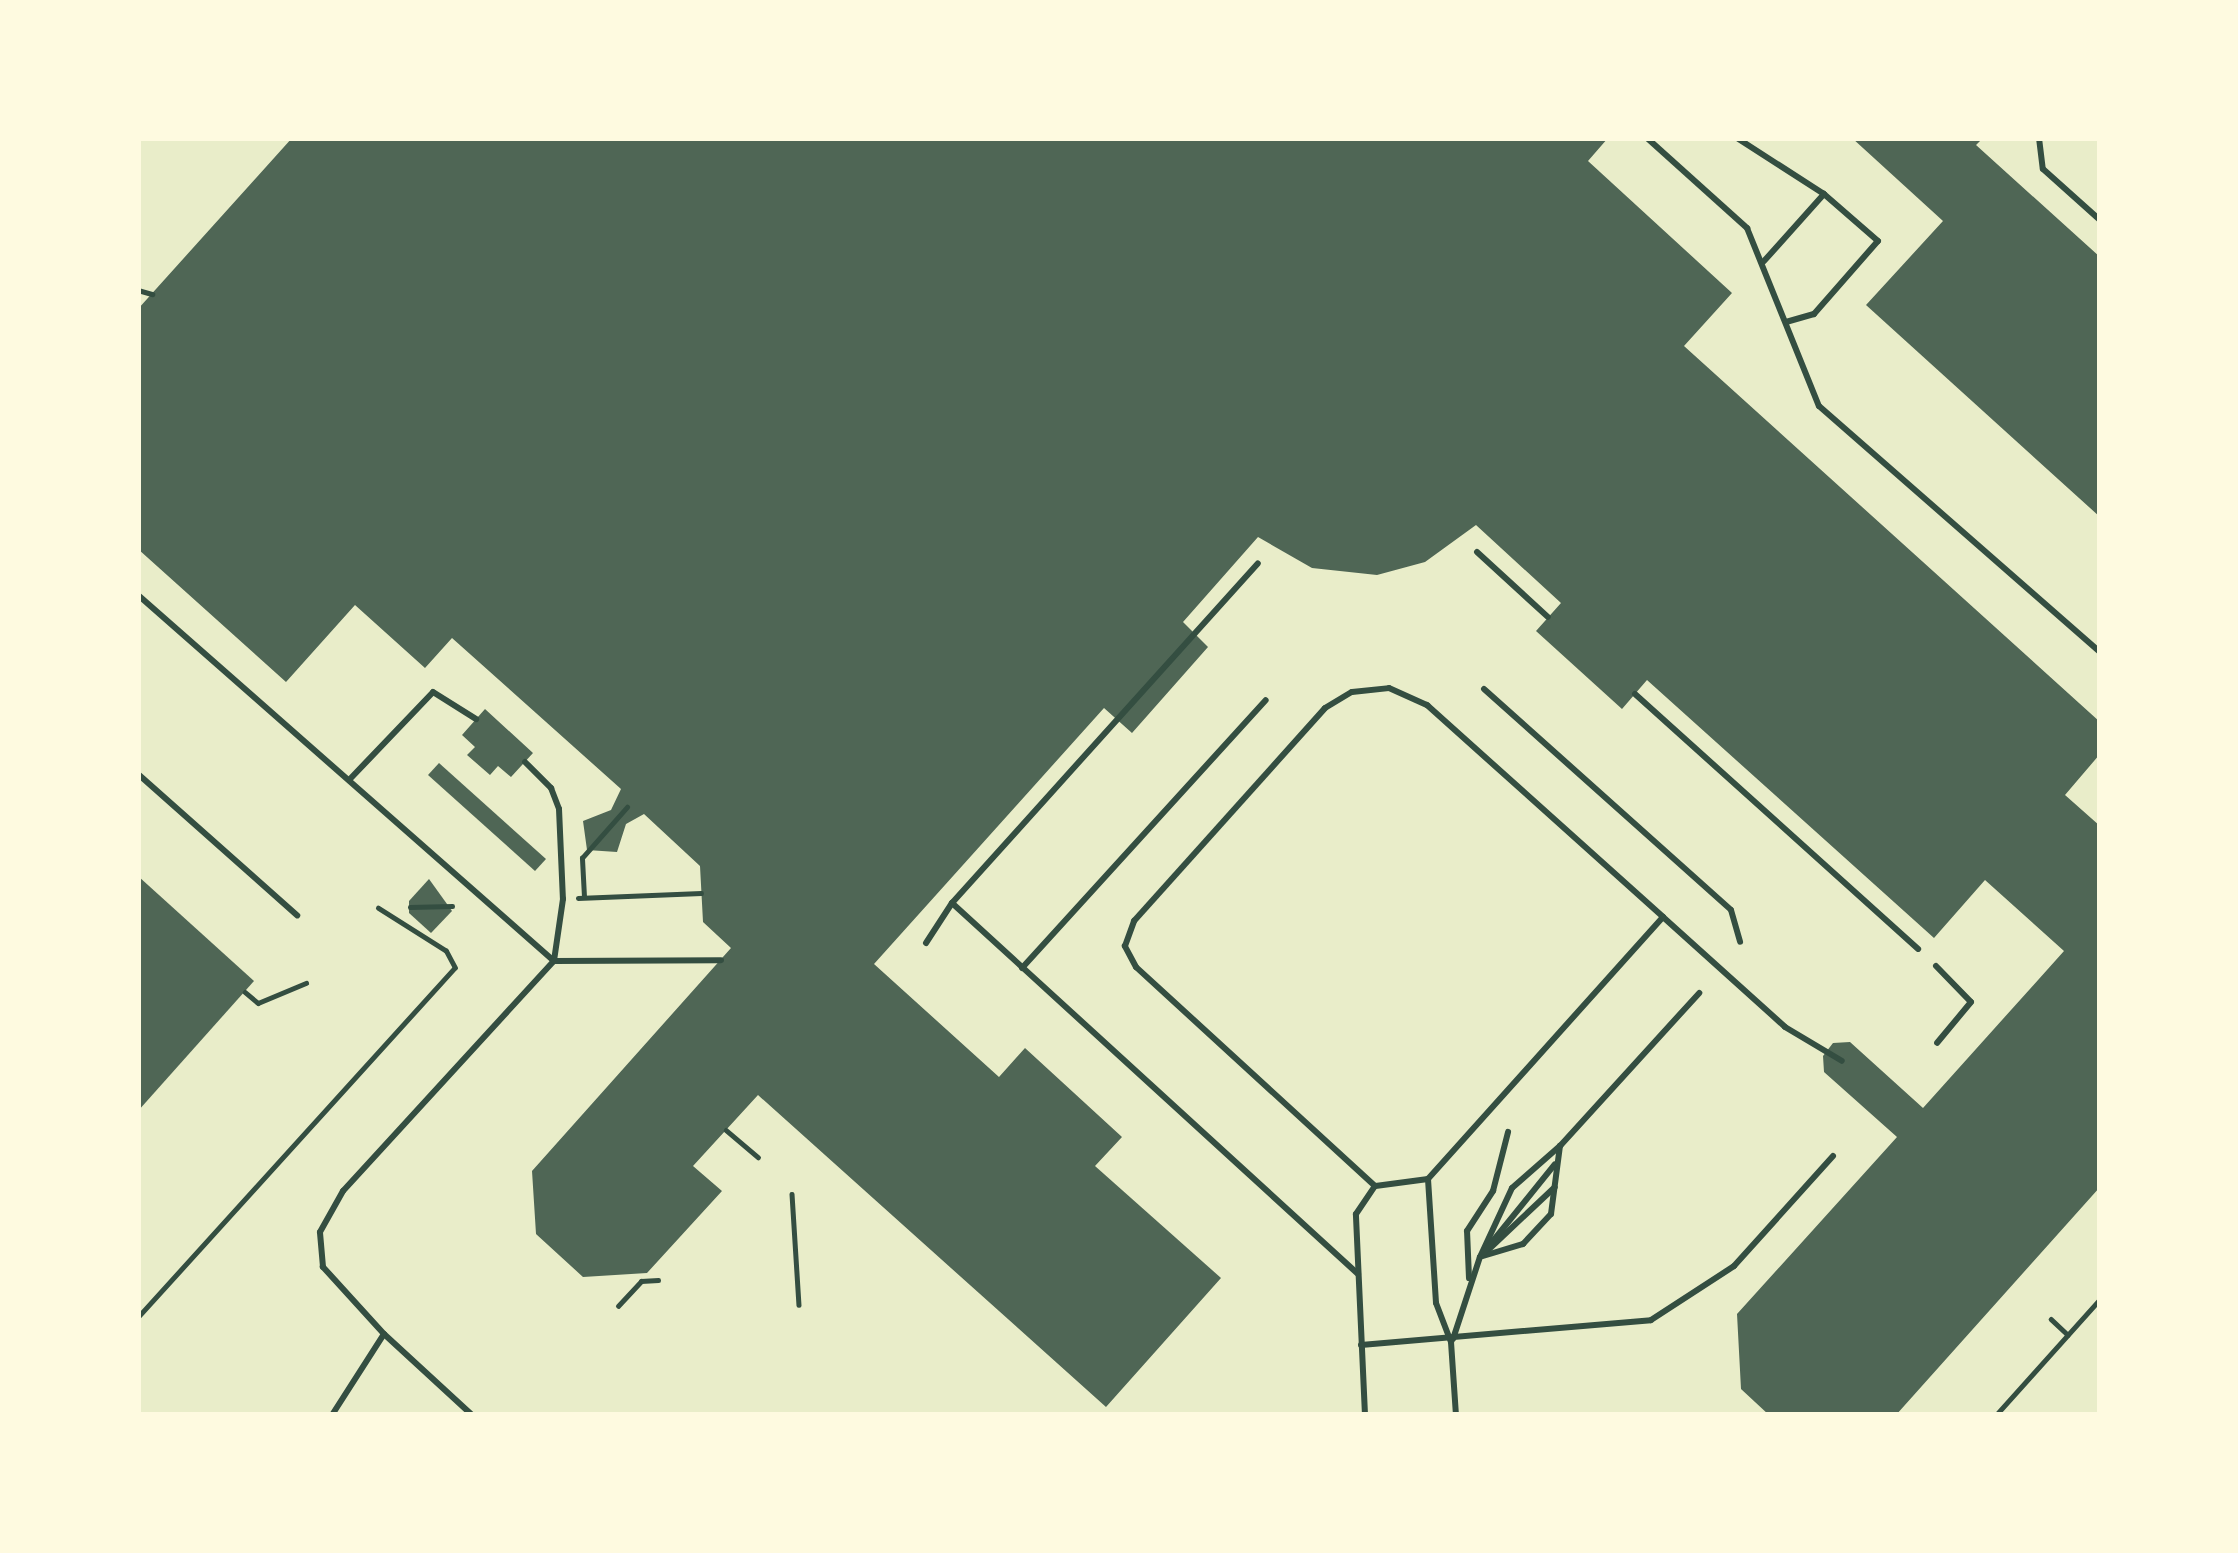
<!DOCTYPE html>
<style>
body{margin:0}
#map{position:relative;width:2238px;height:1553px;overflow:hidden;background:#e9edc9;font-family:"Golos Text",sans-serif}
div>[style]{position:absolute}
.building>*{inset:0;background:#4f6655}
.path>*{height:4.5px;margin:-2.25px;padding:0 2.25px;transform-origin:2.25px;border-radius:2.25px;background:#344e41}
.service>*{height:6px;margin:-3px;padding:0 3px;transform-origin:3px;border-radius:3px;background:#344e41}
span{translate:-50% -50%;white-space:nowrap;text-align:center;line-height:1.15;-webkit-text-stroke:9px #fefae0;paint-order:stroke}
.frame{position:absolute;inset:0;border:141px solid #fefae0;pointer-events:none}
</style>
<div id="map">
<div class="building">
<i style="clip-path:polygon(292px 138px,1608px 138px,1588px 161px,1732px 293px,1684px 346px,2100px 722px,2100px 754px,2065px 795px,2100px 826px,2100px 1187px,1896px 1415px,1769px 1415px,1741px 1389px,1737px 1314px,1897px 1137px,1824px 1072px,1823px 1056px,1833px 1043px,1850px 1042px,1923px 1108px,2064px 951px,1985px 880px,1934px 938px,1647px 680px,1622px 709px,1536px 631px,1561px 603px,1476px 525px,1425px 562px,1377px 575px,1312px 568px,1258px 537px,1183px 622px,1208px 647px,1132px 733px,1104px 708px,874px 964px,999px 1077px,1025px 1048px,1122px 1137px,1095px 1166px,1221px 1278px,1106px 1407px,758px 1095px,693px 1166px,722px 1191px,647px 1273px,583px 1277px,536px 1234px,532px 1171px,731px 948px,703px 922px,700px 866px,644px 814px,626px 824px,617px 852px,587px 850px,583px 821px,611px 810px,621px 789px,452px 638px,425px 668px,355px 605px,286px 682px,138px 549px,138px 309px)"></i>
<i style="clip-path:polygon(1852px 138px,1983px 138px,1976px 145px,2100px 257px,2100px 517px,1866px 305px,1943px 221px)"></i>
<i style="clip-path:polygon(485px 709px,533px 753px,511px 777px,498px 766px,490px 775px,467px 755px,475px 747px,462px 735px)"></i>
<i style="clip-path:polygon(439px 763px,546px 859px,535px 871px,428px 775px)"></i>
<i style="clip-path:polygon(138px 876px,254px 981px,138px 1111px)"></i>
<i style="clip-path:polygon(429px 879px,452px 911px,431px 933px,409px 913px,409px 901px)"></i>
</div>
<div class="path">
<i style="left:138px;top:290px;width:15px;rotate:16deg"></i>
<i style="left:584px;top:897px;width:39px;rotate:-93deg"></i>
<i style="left:582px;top:858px;width:68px;rotate:-48.6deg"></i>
<i style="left:578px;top:898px;width:123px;rotate:-2.3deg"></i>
<i style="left:410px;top:907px;width:42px;rotate:-1.4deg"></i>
<i style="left:245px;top:992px;width:17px;rotate:40deg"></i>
<i style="left:258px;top:1003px;width:52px;rotate:-22.6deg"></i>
<i style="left:726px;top:1130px;width:42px;rotate:40.2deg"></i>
<i style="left:792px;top:1194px;width:111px;rotate:86.4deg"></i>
<i style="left:618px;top:1306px;width:34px;rotate:-47deg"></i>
<i style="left:641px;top:1281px;width:17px;rotate:-3deg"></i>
<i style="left:138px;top:1317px;width:471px;rotate:-47.8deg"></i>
<i style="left:455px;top:968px;width:19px;rotate:-118deg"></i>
<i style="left:446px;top:951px;width:80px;rotate:-147.7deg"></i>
<i style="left:2051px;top:1319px;width:23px;rotate:43deg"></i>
<i style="left:1996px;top:1415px;width:156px;rotate:-48.1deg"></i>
</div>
<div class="service">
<i style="left:1647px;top:138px;width:135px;rotate:42deg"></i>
<i style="left:1747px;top:228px;width:192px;rotate:68deg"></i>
<i style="left:1819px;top:406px;width:373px;rotate:41.2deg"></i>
<i style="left:1737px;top:138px;width:103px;rotate:32.8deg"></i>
<i style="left:1824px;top:194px;width:90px;rotate:131.8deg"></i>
<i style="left:2039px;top:138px;width:31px;rotate:83deg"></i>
<i style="left:2043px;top:169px;width:76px;rotate:41.8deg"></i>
<i style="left:1786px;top:322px;width:29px;rotate:-16deg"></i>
<i style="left:1814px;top:314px;width:97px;rotate:-48.8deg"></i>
<i style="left:1878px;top:241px;width:72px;rotate:-139deg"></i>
<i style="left:1477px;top:552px;width:96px;rotate:42.5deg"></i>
<i style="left:138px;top:595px;width:554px;rotate:41.34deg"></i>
<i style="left:1484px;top:689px;width:331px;rotate:41.8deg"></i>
<i style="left:1731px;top:910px;width:33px;rotate:74deg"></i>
<i style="left:1635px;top:694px;width:381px;rotate:42deg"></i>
<i style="left:525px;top:762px;width:37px;rotate:45deg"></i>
<i style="left:551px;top:788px;width:22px;rotate:69deg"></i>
<i style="left:559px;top:809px;width:90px;rotate:87.5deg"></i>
<i style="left:563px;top:899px;width:63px;rotate:98.3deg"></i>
<i style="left:138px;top:774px;width:213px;rotate:41.6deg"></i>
<i style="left:350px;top:779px;width:120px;rotate:-46.3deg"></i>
<i style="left:433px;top:692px;width:51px;rotate:32.1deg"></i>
<i style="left:952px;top:903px;width:550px;rotate:42.42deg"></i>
<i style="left:1663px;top:917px;width:352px;rotate:131.9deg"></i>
<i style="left:1428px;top:1179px;width:53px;rotate:172.5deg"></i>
<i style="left:1375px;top:1186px;width:324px;rotate:-137.5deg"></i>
<i style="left:1136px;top:967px;width:24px;rotate:-118deg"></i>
<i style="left:1125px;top:946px;width:27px;rotate:-70deg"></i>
<i style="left:1134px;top:921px;width:286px;rotate:-48.1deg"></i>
<i style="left:1325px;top:708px;width:31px;rotate:-31deg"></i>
<i style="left:1352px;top:692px;width:37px;rotate:-6deg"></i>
<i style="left:1389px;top:688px;width:42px;rotate:24.1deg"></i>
<i style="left:1427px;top:705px;width:317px;rotate:41.9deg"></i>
<i style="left:1663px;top:917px;width:164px;rotate:42deg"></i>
<i style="left:1785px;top:1027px;width:66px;rotate:30.8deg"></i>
<i style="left:926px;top:943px;width:48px;rotate:-57deg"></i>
<i style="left:952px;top:903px;width:457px;rotate:-48deg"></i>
<i style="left:1936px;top:966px;width:50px;rotate:45.8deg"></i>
<i style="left:1971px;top:1002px;width:53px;rotate:129.7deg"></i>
<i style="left:1022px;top:968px;width:362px;rotate:-47.7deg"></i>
<i style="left:1428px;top:1179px;width:124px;rotate:86.3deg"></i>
<i style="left:1436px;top:1303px;width:42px;rotate:69deg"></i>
<i style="left:1451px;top:1342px;width:73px;rotate:86.1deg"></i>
<i style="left:1487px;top:1251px;width:93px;rotate:-43.3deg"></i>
<i style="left:1483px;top:1256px;width:42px;rotate:-16.7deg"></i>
<i style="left:1523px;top:1244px;width:41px;rotate:-47deg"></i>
<i style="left:1551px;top:1214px;width:69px;rotate:-82.5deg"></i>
<i style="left:1480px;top:1257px;width:76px;rotate:-65.1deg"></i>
<i style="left:1512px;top:1188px;width:64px;rotate:-41.2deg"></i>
<i style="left:1560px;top:1146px;width:207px;rotate:-47.7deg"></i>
<i style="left:1469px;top:1278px;width:47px;rotate:-92.4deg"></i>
<i style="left:1467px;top:1231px;width:48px;rotate:-57deg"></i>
<i style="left:1493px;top:1191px;width:61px;rotate:-75.7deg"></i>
<i style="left:384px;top:1334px;width:120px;rotate:42.6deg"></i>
<i style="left:1453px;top:1339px;width:86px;rotate:-71.8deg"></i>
<i style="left:1480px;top:1257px;width:119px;rotate:-51.1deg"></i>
<i style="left:1361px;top:1345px;width:291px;rotate:-4.9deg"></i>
<i style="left:1651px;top:1320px;width:99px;rotate:-33deg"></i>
<i style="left:1734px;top:1266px;width:148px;rotate:-48deg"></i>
<i style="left:332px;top:1415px;width:96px;rotate:-57.3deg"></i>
<i style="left:384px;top:1334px;width:91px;rotate:-132.3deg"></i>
<i style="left:323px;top:1267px;width:35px;rotate:-95deg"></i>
<i style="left:320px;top:1232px;width:47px;rotate:-60.7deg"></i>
<i style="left:343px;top:1191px;width:312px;rotate:-47.5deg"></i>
<i style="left:554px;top:961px;width:167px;rotate:-0.3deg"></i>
<i style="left:1365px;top:1415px;width:201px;rotate:-92.6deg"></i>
<i style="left:1356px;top:1214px;width:34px;rotate:-56deg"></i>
</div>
<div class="frame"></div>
</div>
